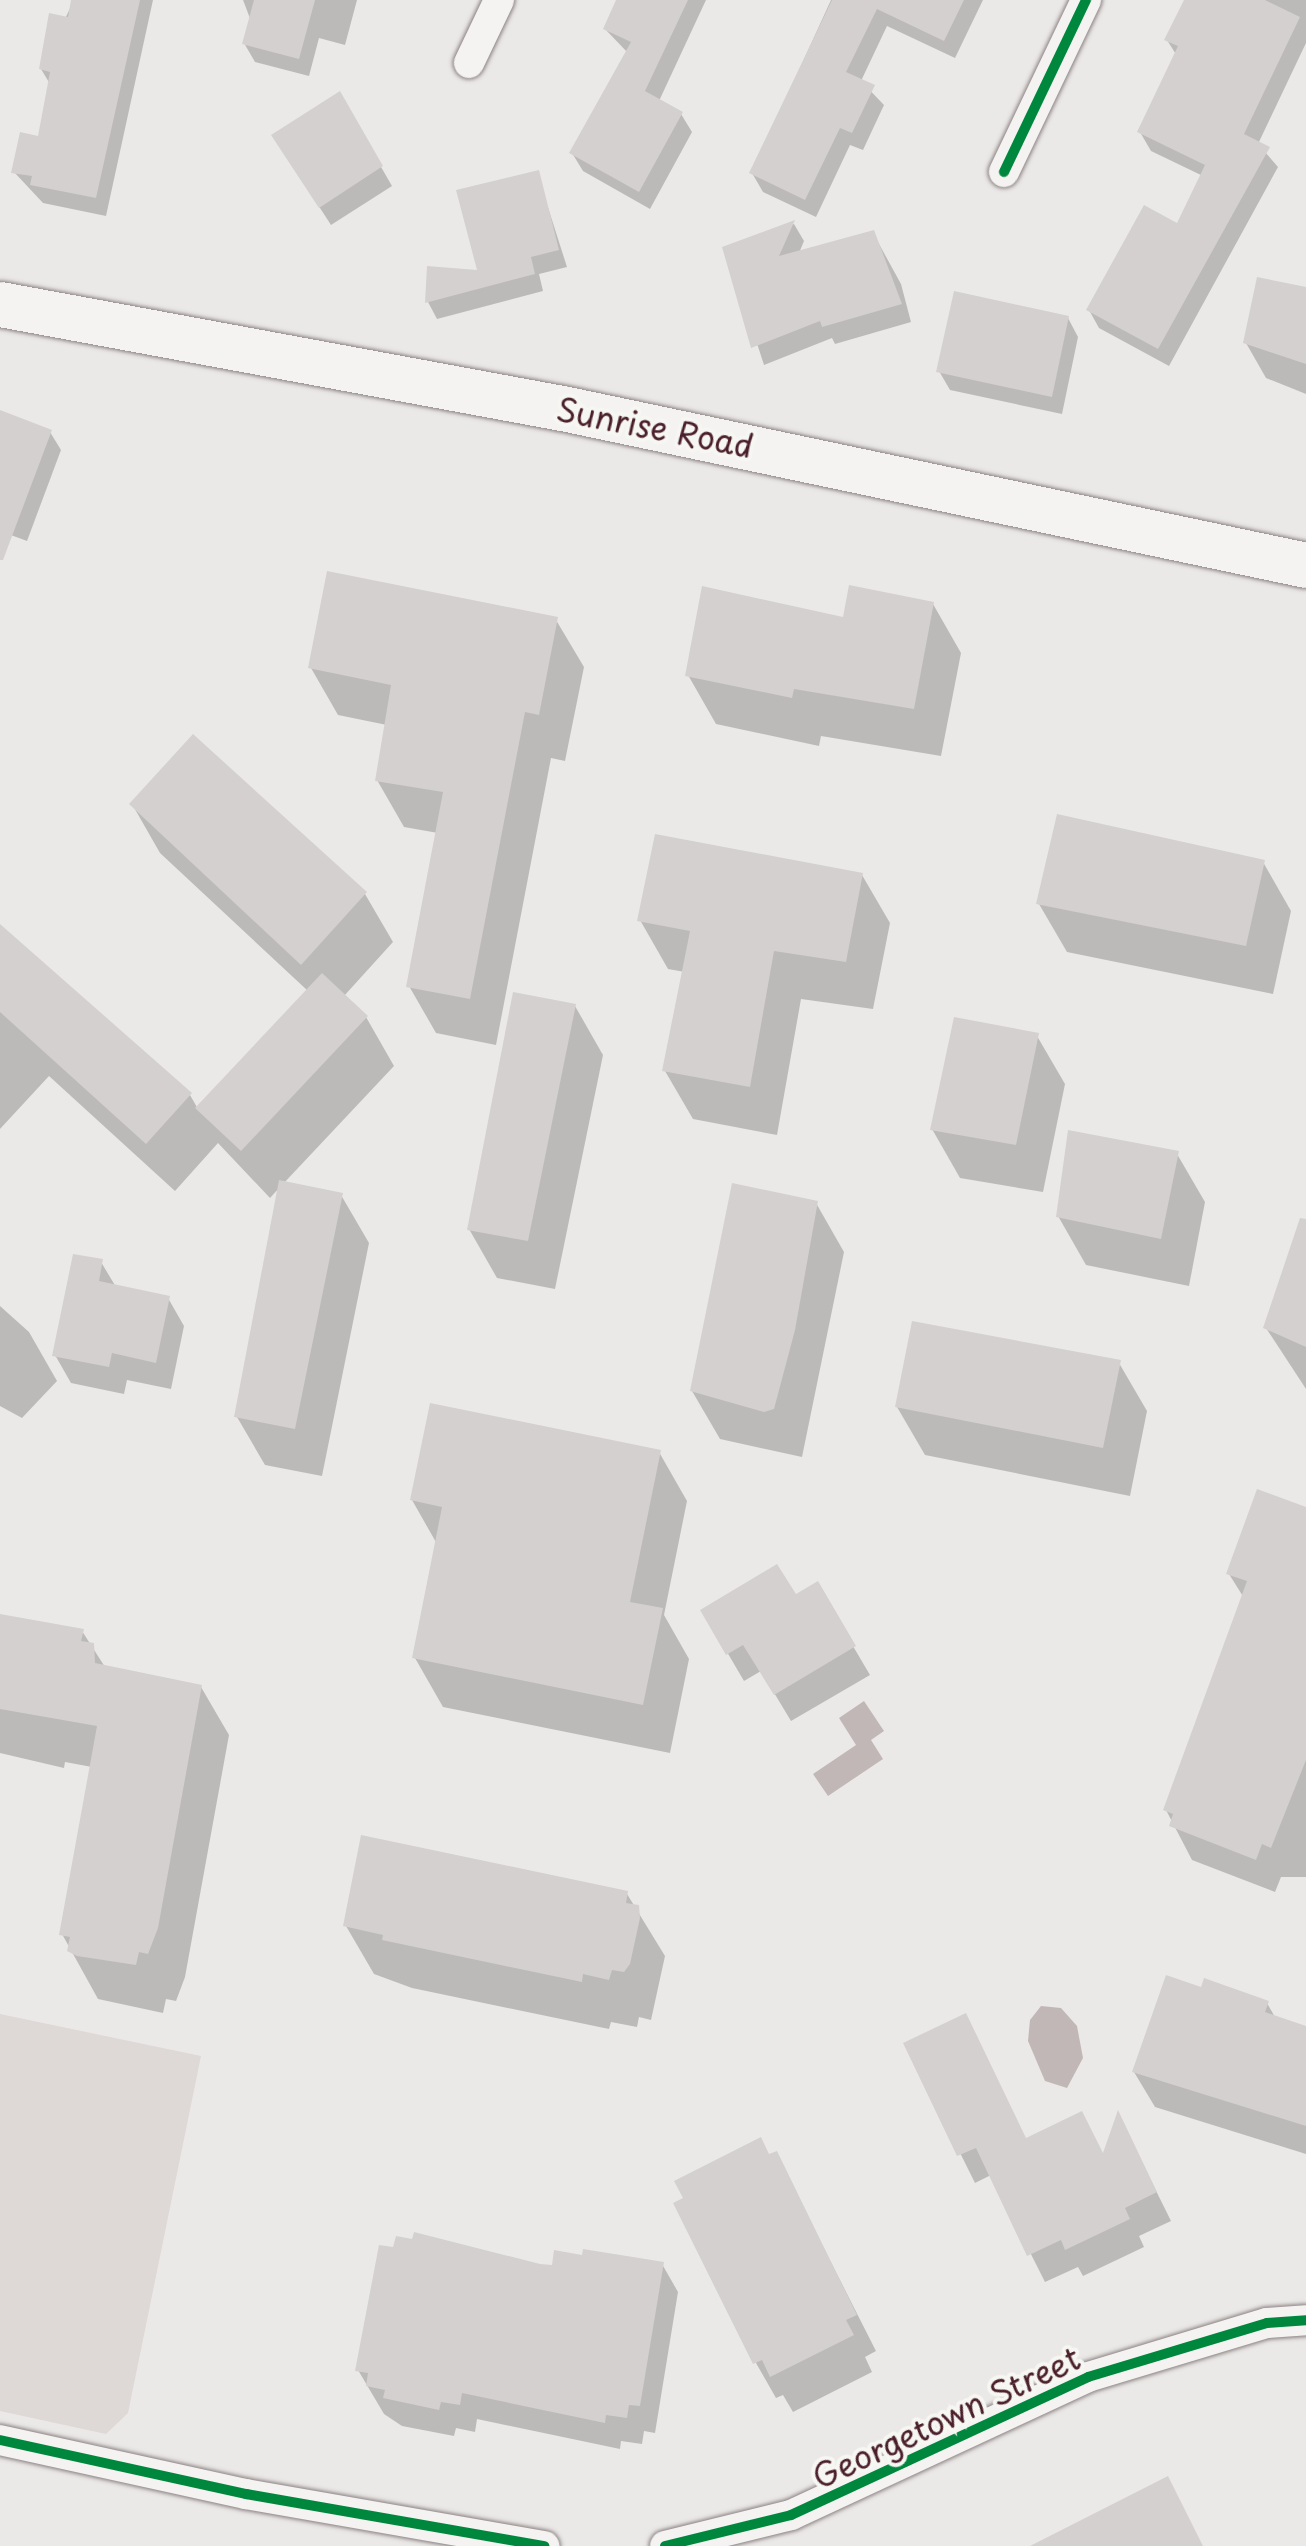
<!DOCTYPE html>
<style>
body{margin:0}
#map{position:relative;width:1306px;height:2546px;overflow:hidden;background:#ebe9e7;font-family:"Playpen Sans",sans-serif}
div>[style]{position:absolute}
.green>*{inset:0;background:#ded8d7}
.water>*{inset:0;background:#c2b7b7}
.shadow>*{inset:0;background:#0003}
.building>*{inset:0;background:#d3d0cf}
.roads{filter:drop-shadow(0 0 2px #8b8283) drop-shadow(0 0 2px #8b8283)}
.street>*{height:30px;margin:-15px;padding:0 15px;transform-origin:15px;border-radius:15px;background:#f4f3f1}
.secondary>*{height:45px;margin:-22.5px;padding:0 22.5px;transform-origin:22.5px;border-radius:22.5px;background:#f4f3f1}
.cycleway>*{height:10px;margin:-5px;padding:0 5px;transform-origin:5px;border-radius:5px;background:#00873e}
span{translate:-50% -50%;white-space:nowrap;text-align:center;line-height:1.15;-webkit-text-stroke:8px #f6f6f2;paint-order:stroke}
.street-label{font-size:32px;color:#4a1f2b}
</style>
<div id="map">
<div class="green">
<i style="clip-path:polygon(0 2014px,201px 2056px,128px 2413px,106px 2434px,0 2411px)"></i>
</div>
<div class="water">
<i style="clip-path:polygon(864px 1701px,884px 1731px,871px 1740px,883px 1759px,828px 1796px,813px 1774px,856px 1745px,839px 1718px)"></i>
<i style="clip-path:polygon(1041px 2006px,1061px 2008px,1077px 2026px,1083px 2058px,1067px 2088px,1045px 2081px,1028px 2041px,1030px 2020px)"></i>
</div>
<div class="shadow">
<i style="clip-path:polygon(74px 0,153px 0,106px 216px,43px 203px,14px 172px,40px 139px,50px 84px,41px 69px)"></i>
<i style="clip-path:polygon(243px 0,357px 0,345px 45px,319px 38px,309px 76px,255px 62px,244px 43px,251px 21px)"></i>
<i style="clip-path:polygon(617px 0,706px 0,659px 101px,681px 114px,692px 132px,650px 209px,583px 171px,572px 153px,628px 53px,605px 29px)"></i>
<i style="clip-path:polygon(831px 0,983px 0,955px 58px,887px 26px,861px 81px,884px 105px,863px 150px,850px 145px,816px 217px,763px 192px,752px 173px)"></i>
<i style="clip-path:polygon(1186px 0,1306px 0,1306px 43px,1258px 144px,1278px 167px,1169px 366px,1099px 328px,1089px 310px,1178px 226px,1203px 176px,1151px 151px,1140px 132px,1177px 56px,1167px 40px)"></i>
<i style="clip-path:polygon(339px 94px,392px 186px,331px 225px,285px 154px)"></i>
<i style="clip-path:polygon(537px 173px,567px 267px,539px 274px,543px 291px,437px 319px,428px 302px,429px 268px,481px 273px)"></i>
<i style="clip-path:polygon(794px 224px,804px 241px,799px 253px,873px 233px,901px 284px,911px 322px,835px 344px,832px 338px,764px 365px,726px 248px)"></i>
<i style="clip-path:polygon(1306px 290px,1306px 394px,1266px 378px,1246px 343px)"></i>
<i style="clip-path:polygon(1068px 318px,1078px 337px,1062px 414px,950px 390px,939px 371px)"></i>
<i style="clip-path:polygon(0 413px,50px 432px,61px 450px,27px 541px,0 531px)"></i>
<i style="clip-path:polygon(933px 604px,961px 653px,941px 756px,821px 736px,819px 746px,716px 724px,688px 675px,845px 620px)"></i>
<i style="clip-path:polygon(556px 620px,584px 667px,565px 761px,551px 758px,496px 1045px,436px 1033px,409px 986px,438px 833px,404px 827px,377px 780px,387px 725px,338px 715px,311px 668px)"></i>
<i style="clip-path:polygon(132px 804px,365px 894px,393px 942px,344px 996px,366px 1017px,394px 1066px,283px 1184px,341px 1195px,369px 1243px,322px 1476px,265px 1465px,237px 1417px,280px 1187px,270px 1198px,218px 1143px,175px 1191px,49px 1076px,0 1129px,0 946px,190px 1095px,198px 1109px,308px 991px,160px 853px)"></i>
<i style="clip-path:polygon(1263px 862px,1291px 911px,1273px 994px,1067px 952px,1039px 904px)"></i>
<i style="clip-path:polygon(862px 875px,890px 923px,873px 1009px,801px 999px,777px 1135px,693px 1119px,665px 1071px,685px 972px,668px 969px,640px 920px)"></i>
<i style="clip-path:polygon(575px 1006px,603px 1055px,555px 1289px,497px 1278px,469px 1229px)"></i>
<i style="clip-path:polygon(1037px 1036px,1065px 1084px,1043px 1192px,960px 1178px,932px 1129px)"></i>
<i style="clip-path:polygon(1177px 1154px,1205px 1202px,1189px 1286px,1086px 1265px,1058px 1216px)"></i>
<i style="clip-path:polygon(816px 1203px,844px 1252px,802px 1457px,720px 1439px,692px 1391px)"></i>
<i style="clip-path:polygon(1306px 1261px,1306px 1389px,1266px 1328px)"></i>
<i style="clip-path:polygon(101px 1262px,116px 1287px,168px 1298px,184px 1326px,171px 1389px,127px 1380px,124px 1394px,71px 1383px,55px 1355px)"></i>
<i style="clip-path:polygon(0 1306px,29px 1332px,57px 1381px,22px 1418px,0 1406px)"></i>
<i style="clip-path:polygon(1119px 1363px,1147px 1411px,1130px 1496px,925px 1455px,897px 1407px)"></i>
<i style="clip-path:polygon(659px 1452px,687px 1501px,664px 1615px,689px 1659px,670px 1753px,443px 1707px,415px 1658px,437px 1544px,412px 1500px)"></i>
<i style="clip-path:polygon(1306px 1509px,1306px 1877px,1281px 1877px,1275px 1892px,1192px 1860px,1166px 1810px,1244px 1598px,1229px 1574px)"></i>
<i style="clip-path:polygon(817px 1585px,870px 1675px,791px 1721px,761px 1671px,744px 1681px,703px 1611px,795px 1598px)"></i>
<i style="clip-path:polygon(0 1615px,82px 1631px,105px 1667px,201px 1687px,229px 1735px,185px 1977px,176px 2001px,166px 1999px,163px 2013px,98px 1999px,62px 1934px,92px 1767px,65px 1762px,64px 1768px,0 1753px)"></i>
<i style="clip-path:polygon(627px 1894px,665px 1956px,651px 2020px,639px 2017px,637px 2027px,611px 2022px,609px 2029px,412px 1988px,374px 1974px,346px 1926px)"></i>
<i style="clip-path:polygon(1203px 1990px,1267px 2003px,1276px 2019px,1306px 2029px,1306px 2154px,1155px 2107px,1134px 2072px)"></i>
<i style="clip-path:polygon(906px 2044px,1027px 2140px,1104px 2157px,1119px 2116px,1171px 2221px,1139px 2236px,1144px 2247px,1083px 2276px,1078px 2267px,1045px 2282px,991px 2175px,975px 2183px)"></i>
<i style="clip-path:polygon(776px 2154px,876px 2351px,865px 2357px,872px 2372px,793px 2412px,783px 2395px,776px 2398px,756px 2363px)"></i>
<i style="clip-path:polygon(662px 2264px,678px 2292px,655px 2433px,644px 2431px,642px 2444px,621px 2441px,620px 2449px,477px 2419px,475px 2432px,456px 2428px,454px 2436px,402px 2426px,384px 2414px,358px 2370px,539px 2267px)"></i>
</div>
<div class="building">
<i style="clip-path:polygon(71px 0,140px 0,96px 198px,30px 185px,32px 176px,11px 173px,20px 132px,38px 136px,50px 72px,39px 69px,49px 13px,68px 17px)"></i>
<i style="clip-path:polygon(254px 0,315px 0,299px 59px,242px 44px)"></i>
<i style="clip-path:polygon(616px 0,688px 0,645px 91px,683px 112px,639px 192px,569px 153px,631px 42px,603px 29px)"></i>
<i style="clip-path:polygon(832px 0,964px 0,944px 41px,877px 9px,846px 72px,875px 85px,852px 133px,840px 128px,805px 200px,749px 173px)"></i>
<i style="clip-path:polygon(1184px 0,1265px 0,1300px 17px,1244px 134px,1270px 147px,1158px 349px,1086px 310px,1144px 205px,1177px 223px,1205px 165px,1137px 132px,1178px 46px,1164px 40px)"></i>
<i style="clip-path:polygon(340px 91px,383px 166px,319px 208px,271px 135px)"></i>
<i style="clip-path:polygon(539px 170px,559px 250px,531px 257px,535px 274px,425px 303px,427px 266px,477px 270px,456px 190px)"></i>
<i style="clip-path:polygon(795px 220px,779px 256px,874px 230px,902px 304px,822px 327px,820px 321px,751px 348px,722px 247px)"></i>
<i style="clip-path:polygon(1257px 277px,1306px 287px,1306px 364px,1243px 343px)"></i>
<i style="clip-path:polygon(954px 291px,1069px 316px,1052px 397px,936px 372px)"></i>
<i style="clip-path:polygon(0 410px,52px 430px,3px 560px,0 560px)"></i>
<i style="clip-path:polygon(327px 571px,558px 617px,539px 715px,525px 712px,470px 999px,406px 987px,443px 792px,375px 781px,391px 685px,308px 668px)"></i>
<i style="clip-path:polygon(849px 585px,934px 602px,914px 709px,794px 689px,792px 698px,685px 676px,702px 586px,843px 617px)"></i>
<i style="clip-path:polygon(193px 734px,367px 892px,301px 965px,129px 804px)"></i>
<i style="clip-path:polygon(1057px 814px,1265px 860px,1246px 946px,1036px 904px)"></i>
<i style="clip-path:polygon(655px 834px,863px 873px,846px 962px,774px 951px,750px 1087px,662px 1071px,690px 931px,637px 921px)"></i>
<i style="clip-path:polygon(0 924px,192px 1093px,146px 1144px,0 1012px)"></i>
<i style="clip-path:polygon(322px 973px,368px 1016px,241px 1151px,195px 1108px)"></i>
<i style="clip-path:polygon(513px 992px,576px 1004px,528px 1241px,467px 1230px)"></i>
<i style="clip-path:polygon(954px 1017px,1039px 1033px,1016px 1145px,930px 1130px)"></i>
<i style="clip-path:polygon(1068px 1130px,1179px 1151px,1161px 1239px,1056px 1217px)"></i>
<i style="clip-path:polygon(279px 1180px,343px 1193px,295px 1429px,234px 1417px)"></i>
<i style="clip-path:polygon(732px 1183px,818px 1201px,795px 1330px,774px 1409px,764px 1412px,690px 1391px)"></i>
<i style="clip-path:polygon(1300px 1218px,1306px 1219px,1306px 1347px,1263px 1328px)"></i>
<i style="clip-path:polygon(73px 1254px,103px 1259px,99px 1281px,170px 1296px,156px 1363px,112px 1353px,109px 1367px,52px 1356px)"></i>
<i style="clip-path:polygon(912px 1321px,1121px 1360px,1103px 1448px,895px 1407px)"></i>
<i style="clip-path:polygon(430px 1403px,661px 1450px,630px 1602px,663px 1608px,643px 1705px,412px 1658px,442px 1507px,410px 1500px)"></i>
<i style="clip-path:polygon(1257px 1489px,1306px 1507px,1306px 1760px,1271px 1848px,1262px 1844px,1256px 1860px,1169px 1826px,1173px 1814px,1163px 1810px,1247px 1581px,1226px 1574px)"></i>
<i style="clip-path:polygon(777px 1564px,796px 1594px,818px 1581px,856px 1646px,774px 1695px,743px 1645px,726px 1655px,700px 1610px)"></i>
<i style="clip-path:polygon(0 1614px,84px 1629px,81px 1641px,94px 1643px,95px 1663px,202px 1685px,158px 1928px,148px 1954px,139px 1952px,136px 1965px,77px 1956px,67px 1951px,70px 1937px,59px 1935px,97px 1726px,0 1709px)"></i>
<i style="clip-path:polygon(361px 1835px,628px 1891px,626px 1903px,639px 1905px,640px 1918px,630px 1964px,624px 1972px,612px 1970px,609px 1980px,583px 1974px,582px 1982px,382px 1940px,383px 1935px,343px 1926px)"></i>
<i style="clip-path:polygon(1166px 1975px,1201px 1987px,1204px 1978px,1269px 2001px,1265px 2012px,1306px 2026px,1306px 2126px,1132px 2072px)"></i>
<i style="clip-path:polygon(966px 2013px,1026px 2138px,1082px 2111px,1103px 2153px,1118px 2110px,1157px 2192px,1125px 2208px,1130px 2219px,1065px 2250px,1061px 2240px,1027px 2256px,976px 2148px,957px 2156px,903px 2043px)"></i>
<i style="clip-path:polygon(761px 2137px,769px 2154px,777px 2151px,857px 2315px,846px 2320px,854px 2335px,770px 2377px,762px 2360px,753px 2364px,673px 2203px,683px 2198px,674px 2181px)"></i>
<i style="clip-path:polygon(414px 2232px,540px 2264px,552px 2265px,554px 2250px,582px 2255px,583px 2249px,664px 2262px,640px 2406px,629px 2405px,627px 2418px,606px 2415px,605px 2423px,462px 2393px,460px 2405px,441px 2402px,439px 2410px,383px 2398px,385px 2390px,366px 2386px,368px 2373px,355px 2371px,379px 2245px,393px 2247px,396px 2236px,412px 2239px)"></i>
<i style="clip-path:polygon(1168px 2476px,1203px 2546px,1030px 2546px)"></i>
</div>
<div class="roads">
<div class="street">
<i style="left:469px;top:63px;width:70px;rotate:-64.5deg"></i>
<i style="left:1004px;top:172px;width:191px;rotate:-64.5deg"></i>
<i style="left:0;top:2440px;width:252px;rotate:12.4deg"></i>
<i style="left:246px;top:2494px;width:303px;rotate:9.9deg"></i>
<i style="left:665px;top:2546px;width:130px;rotate:-13.8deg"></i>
<i style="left:791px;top:2515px;width:327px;rotate:-24.9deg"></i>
<i style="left:1088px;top:2377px;width:187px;rotate:-16.8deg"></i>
<i style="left:1267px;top:2323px;width:39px;rotate:-4deg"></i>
</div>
<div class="secondary">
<i style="left:0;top:304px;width:577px;rotate:10.49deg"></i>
<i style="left:567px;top:409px;width:755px;rotate:11.92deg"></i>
</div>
</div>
<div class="cycleway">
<i style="left:1004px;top:172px;width:191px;rotate:-64.5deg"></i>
<i style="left:0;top:2440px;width:252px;rotate:12.4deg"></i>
<i style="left:246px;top:2494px;width:303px;rotate:9.9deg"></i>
<i style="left:665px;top:2546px;width:130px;rotate:-13.8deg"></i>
<i style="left:791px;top:2515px;width:327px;rotate:-24.9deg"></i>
<i style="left:1088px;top:2377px;width:187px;rotate:-16.8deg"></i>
<i style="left:1267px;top:2323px;width:39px;rotate:-4deg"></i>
</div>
<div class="street-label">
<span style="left:655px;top:427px;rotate:11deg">Sunrise Road</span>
<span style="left:946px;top:2417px;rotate:-25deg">Georgetown Street</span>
</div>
</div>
